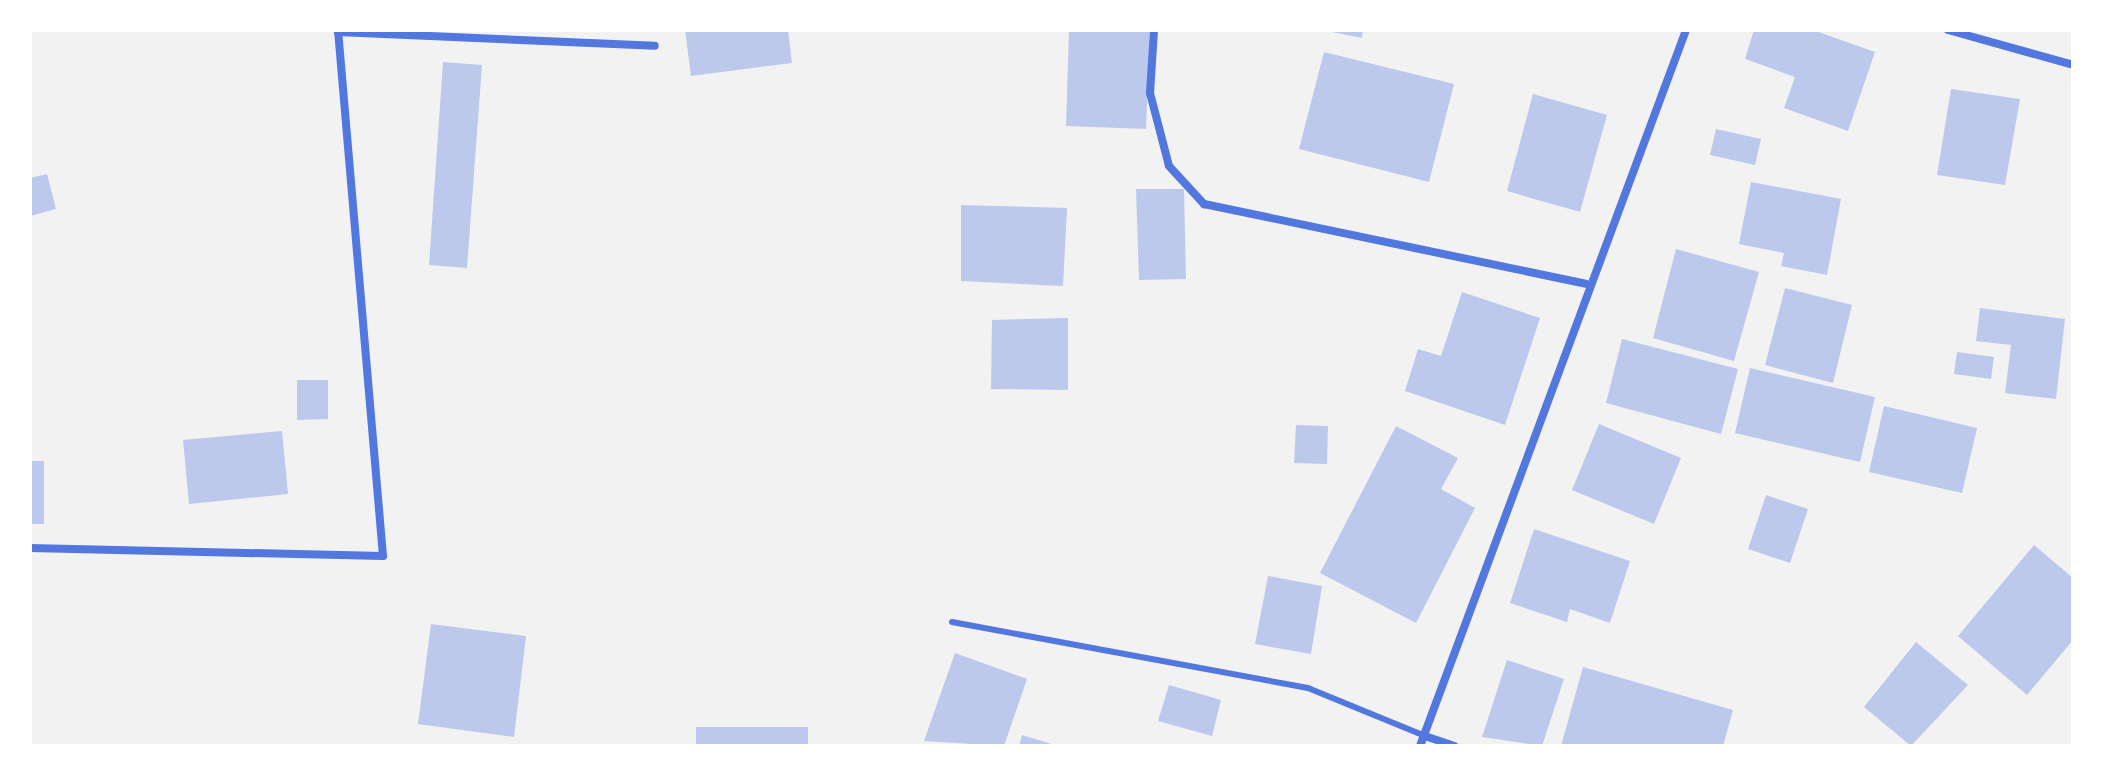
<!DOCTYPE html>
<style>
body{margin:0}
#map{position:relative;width:2103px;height:776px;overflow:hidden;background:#f2f2f2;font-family:"Crimson Pro",serif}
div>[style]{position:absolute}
.building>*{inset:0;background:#bdc9ec}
.service>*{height:6px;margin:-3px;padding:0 3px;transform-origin:3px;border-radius:3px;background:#5277de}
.minor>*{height:8px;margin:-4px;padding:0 4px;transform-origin:4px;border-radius:4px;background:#5277de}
span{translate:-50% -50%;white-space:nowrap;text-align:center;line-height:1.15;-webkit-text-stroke:8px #fff;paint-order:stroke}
.frame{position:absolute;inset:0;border:32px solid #fff;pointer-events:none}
</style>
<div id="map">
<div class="building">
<i style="clip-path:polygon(685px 30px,788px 30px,792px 63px,691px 76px)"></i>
<i style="clip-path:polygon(1069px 30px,1150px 30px,1146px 129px,1066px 126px)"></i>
<i style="clip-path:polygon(1322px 30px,1363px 30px,1362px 38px)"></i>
<i style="clip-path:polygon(1754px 30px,1813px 30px,1875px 52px,1848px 131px,1784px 108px,1795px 77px,1745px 59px)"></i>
<i style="clip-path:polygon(1324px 52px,1454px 84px,1429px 182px,1299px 149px)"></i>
<i style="clip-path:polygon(443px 62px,482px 65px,467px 268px,429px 265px)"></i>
<i style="clip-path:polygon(1951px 89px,2020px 99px,2005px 185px,1937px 175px)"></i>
<i style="clip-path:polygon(1533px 94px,1607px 115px,1580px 212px,1507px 191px)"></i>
<i style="clip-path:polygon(1716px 129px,1761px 139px,1755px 165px,1710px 155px)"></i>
<i style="clip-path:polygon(47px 174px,56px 209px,30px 216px,30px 178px)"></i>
<i style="clip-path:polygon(1751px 182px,1841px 199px,1827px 275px,1781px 266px,1784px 253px,1739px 244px)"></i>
<i style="clip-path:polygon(1136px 189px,1184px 189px,1186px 279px,1139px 280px)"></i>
<i style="clip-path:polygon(961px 205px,1067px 208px,1063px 286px,961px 281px)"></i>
<i style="clip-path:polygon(1676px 249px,1759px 272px,1734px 361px,1653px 338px)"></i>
<i style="clip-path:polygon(1785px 288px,1852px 305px,1833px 383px,1765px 365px)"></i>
<i style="clip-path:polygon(1462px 292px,1540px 318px,1505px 425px,1405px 391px,1418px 349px,1441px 356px)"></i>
<i style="clip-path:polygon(1980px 308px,2065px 319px,2056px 399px,2005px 393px,2011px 345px,1976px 341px)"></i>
<i style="clip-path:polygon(1068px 318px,1068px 390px,991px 389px,992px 320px)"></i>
<i style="clip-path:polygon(1622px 339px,1738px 369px,1721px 434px,1606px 403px)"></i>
<i style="clip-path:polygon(1957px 352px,1994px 357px,1991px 379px,1954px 374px)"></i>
<i style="clip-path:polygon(1750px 368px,1875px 397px,1860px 462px,1735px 433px)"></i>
<i style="clip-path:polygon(297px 380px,328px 380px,328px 419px,297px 420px)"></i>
<i style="clip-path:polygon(1884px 406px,1977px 428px,1962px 493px,1869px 472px)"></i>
<i style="clip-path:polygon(1599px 424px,1681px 458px,1654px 524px,1572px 490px)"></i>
<i style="clip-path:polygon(1296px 425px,1328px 426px,1327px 464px,1294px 463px)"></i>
<i style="clip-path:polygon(1396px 426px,1458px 458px,1441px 489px,1475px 508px,1416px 623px,1320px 573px)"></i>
<i style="clip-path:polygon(282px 431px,288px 494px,189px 504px,183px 440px)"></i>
<i style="clip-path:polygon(30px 461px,44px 461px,44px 524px,30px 524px)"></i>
<i style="clip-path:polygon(1766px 495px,1808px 509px,1790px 563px,1748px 549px)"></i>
<i style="clip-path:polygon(1534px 529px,1630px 561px,1610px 623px,1570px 609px,1567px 622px,1510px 603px)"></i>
<i style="clip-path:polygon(2034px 545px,2073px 578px,2073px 640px,2027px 695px,1958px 636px)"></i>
<i style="clip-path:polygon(1268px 576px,1322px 586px,1311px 654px,1255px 644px)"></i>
<i style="clip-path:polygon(431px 624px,526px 636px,514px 737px,418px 724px)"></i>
<i style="clip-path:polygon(1916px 642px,1968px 685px,1911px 746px,1864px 707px)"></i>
<i style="clip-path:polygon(955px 653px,1027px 679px,1004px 746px,924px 741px)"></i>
<i style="clip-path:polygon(1507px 660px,1564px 679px,1542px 746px,1482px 737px)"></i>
<i style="clip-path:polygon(1583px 667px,1733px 710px,1723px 746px,1561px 746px)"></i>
<i style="clip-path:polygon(1169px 685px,1221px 700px,1212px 736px,1158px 721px)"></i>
<i style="clip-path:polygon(696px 727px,808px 727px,808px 746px,696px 746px)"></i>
<i style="clip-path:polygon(1022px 735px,1055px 745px,1055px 746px,1019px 746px)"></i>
</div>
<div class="service">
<i style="left:952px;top:622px;width:362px;rotate:10.5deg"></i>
<i style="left:1308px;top:688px;width:126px;rotate:22.3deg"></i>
</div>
<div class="minor">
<i style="left:1154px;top:30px;width:63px;rotate:93.6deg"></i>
<i style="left:1150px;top:93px;width:75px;rotate:75.4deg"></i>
<i style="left:1169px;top:166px;width:52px;rotate:47.4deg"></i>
<i style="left:1204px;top:204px;width:390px;rotate:11.8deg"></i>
<i style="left:1948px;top:30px;width:130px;rotate:15.6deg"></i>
<i style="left:338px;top:32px;width:317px;rotate:2.5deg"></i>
<i style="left:30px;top:548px;width:353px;rotate:1.3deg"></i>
<i style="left:383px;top:556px;width:528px;rotate:-94.89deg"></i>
<i style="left:1425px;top:736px;width:31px;rotate:19deg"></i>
<i style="left:1420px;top:746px;width:764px;rotate:-69.62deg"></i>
</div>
<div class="frame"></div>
</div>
